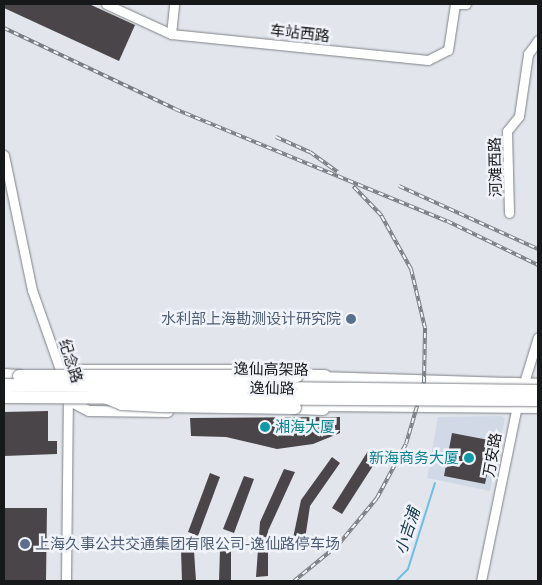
<!DOCTYPE html>
<meta charset="utf-8">
<style>
body{margin:0}
#map{position:relative;width:542px;height:585px;overflow:hidden;background:#e2e6ec;font-family:Arial,"Noto Sans SC",sans-serif}
div>[style]{position:absolute}
.built>*{inset:0;background:#d2d9e6}
.stream>*{height:2px;margin:-1px;padding:0 1px;transform-origin:1px;border-radius:1px;background:#6fbee2}
.building>*{inset:0;background:#4a4549}
.roads{filter:drop-shadow(0 0 1px #7e8187) drop-shadow(0 0 1px #7e8187)}
.minor>*{height:9px;margin:-4.5px;padding:0 4.5px;transform-origin:4.5px;border-radius:4.5px;background:#fff}
.major>*{height:10px;margin:-5px;padding:0 5px;transform-origin:5px;border-radius:5px;background:#fff}
.highway>*{height:12px;margin:-6px;padding:0 6px;transform-origin:6px;border-radius:6px;background:#fff}
.rail>*{height:4px;margin-top:-2px;transform-origin:0;background:repeating-linear-gradient(90deg,#f0f3f9 0 5.5px,#797c80 0 11px);box-sizing:border-box;border-block:1px solid #797c80}
.bridges{filter:drop-shadow(0 0 1px #7e8187) drop-shadow(0 0 1px #7e8187)}
.highway-bridge>*{height:12px;margin:-6px;padding:0 6px;transform-origin:6px;border-radius:6px;background:#fff}
.dots>*{width:14px;height:14px;translate:-50% -50%;box-sizing:border-box;border:2px solid #f0f3f9;border-radius:50%}
span{translate:-50% -50%;white-space:nowrap;text-align:center;line-height:1.15;-webkit-text-stroke:5px #f0f3f9;paint-order:stroke}
.street-label{font-size:15px;color:#17181a}
.service-label{font-size:15px;color:#4e5e75}
.right{translate:-100% -50%;text-align:right}
.left{translate:0 -50%;text-align:left}
.culture-label{font-size:15px;color:#0d838f}
.water-label{font-size:16px;color:#163a49;font-style:italic}
.frame{position:absolute;inset:0;border:5px solid #17181a;pointer-events:none}
</style>
<div id="map">
<div class="built">
<i style="clip-path:polygon(502px 416px,505px 419px,490px 491px,427px 478px,438px 417px)"></i>
</div>
<div class="stream">
<i style="left:396px;top:581px;width:17px;rotate:-45deg"></i>
<i style="left:408px;top:569px;width:90px;rotate:-72.6deg"></i>
</div>
<div class="building">
<i style="clip-path:polygon(4px 4px,89px 4px,135px 25px,119px 61px,4px 8px)"></i>
<i style="clip-path:polygon(48px 411px,48px 441px,57px 441px,57px 454px,4px 456px,4px 412px)"></i>
<i style="clip-path:polygon(340px 417px,340px 433px,313px 444px,277px 449px,226px 437px,191px 436px,190px 418px)"></i>
<i style="clip-path:polygon(452px 433px,494px 441px,485px 484px,444px 476px)"></i>
<i style="clip-path:polygon(368px 451px,378px 458px,342px 514px,332px 508px)"></i>
<i style="clip-path:polygon(332px 457px,340px 463px,310px 506px,304px 546px,292px 543px,301px 500px)"></i>
<i style="clip-path:polygon(284px 469px,295px 472px,268px 531px,268px 576px,256px 577px,260px 522px)"></i>
<i style="clip-path:polygon(210px 473px,220px 477px,198px 536px,188px 532px)"></i>
<i style="clip-path:polygon(244px 476px,254px 479px,234px 533px,223px 529px)"></i>
<i style="clip-path:polygon(4px 508px,47px 508px,46px 581px,4px 581px)"></i>
<i style="clip-path:polygon(181px 550px,194px 551px,196px 581px,182px 581px)"></i>
<i style="clip-path:polygon(220px 550px,231px 550px,231px 581px,219px 581px)"></i>
</div>
<div class="roads">
<div class="minor">
<i style="left:106px;top:4px;width:72px;rotate:24.8deg"></i>
<i style="left:171px;top:34px;width:258px;rotate:5.8deg"></i>
<i style="left:428px;top:60px;width:22px;rotate:-27deg"></i>
<i style="left:448px;top:50px;width:47px;rotate:-81.3deg"></i>
<i style="left:455px;top:4px;width:11px"></i>
<i style="left:171px;top:34px;width:30px;rotate:-84deg"></i>
<i style="left:4px;top:155px;width:138px;rotate:78.3deg"></i>
<i style="left:32px;top:290px;width:96px;rotate:70.6deg"></i>
<i style="left:509px;top:213px;width:82px;rotate:-91.4deg"></i>
<i style="left:507px;top:131px;width:19px;rotate:-51deg"></i>
<i style="left:519px;top:116px;width:63px;rotate:-81.7deg"></i>
<i style="left:528px;top:54px;width:17px;rotate:-54deg"></i>
<i style="left:522px;top:389px;width:54px;rotate:-72.9deg"></i>
<i style="left:66px;top:581px;width:185px;rotate:-89.4deg"></i>
<i style="left:481px;top:581px;width:184px;rotate:-78.4deg"></i>
</div>
<div class="major">
<i style="left:64px;top:377px;width:12px;rotate:-35deg"></i>
<i style="left:74px;top:370px;width:166px"></i>
<i style="left:320px;top:377px;width:218px;rotate:1.8deg"></i>
<i style="left:70px;top:401px;width:21px;rotate:28deg"></i>
<i style="left:89px;top:411px;width:79px;rotate:0.7deg"></i>
<i style="left:317px;top:406px;width:221px;rotate:0.5deg"></i>
</div>
<div class="highway">
<i style="left:4px;top:375px;width:15px;rotate:4deg"></i>
<i style="left:297px;top:376px;width:28px"></i>
<i style="left:295px;top:408px;width:28px;rotate:2deg"></i>
</div>
</div>
<div class="rail">
<i style="left:4px;top:28px;width:189px;rotate:25.3deg"></i>
<i style="left:175px;top:109px;width:294px;rotate:22.4deg"></i>
<i style="left:447px;top:221px;width:101px;rotate:25.8deg"></i>
<i style="left:276px;top:137px;width:37px;rotate:24deg"></i>
<i style="left:310px;top:152px;width:34px;rotate:36deg"></i>
<i style="left:399px;top:186px;width:153px;rotate:24.4deg"></i>
<i style="left:294px;top:581px;width:57px;rotate:-39.3deg"></i>
<i style="left:338px;top:545px;width:61px;rotate:-50.3deg"></i>
<i style="left:377px;top:498px;width:61px;rotate:-61.8deg"></i>
<i style="left:406px;top:444px;width:65px;rotate:-73.8deg"></i>
<i style="left:424px;top:382px;width:54px;rotate:-88.9deg"></i>
<i style="left:425px;top:328px;width:61px;rotate:-103.3deg"></i>
<i style="left:411px;top:269px;width:62px;rotate:-119.1deg"></i>
<i style="left:381px;top:215px;width:40px;rotate:-134deg"></i>
</div>
<div class="bridges">
<div class="highway-bridge">
<i style="left:19px;top:376px;width:278px"></i>
<i style="left:4px;top:385px;width:534px;rotate:0.64deg"></i>
<i style="left:4px;top:397px;width:534px;rotate:0.32deg"></i>
<i style="left:107px;top:398px;width:16px;rotate:22deg"></i>
<i style="left:122px;top:404px;width:38px;rotate:3deg"></i>
<i style="left:160px;top:406px;width:135px;rotate:0.8deg"></i>
</div>
</div>
<div class="dots">
<i style="left:351px;top:319px;background:#5c6f8a"></i>
<i style="left:265px;top:427px;background:#0f9aa8"></i>
<i style="left:469px;top:458px;background:#0f9aa8"></i>
<i style="left:25px;top:544px;background:#5c6f8a"></i>
</div>
<div class="street-label">
<span style="left:300px;top:33px;rotate:6deg">车站西路</span>
<span style="left:495px;top:167px;rotate:-91deg">河滩西路</span>
<span style="left:71px;top:361px;rotate:72deg">纪念路</span>
<span style="left:271px;top:369px;rotate:1deg">逸仙高架路</span>
<span style="left:272px;top:388px;rotate:1deg">逸仙路</span>
<span style="left:492px;top:455px;rotate:-80deg">万安路</span>
</div>
<div class="service-label">
<span class="right" style="left:341px;top:319px">水利部上海勘测设计研究院</span>
<span class="left" style="left:35px;top:544px">上海久事公共交通集团有限公司-逸仙路停车场</span>
</div>
<div class="culture-label">
<span class="left" style="left:275px;top:427px">湘海大厦</span>
<span class="right" style="left:459px;top:458px">新海商务大厦</span>
</div>
<div class="water-label">
<span style="left:408px;top:531px;rotate:-72deg">小吉浦</span>
</div>
<div class="frame"></div>
</div>
